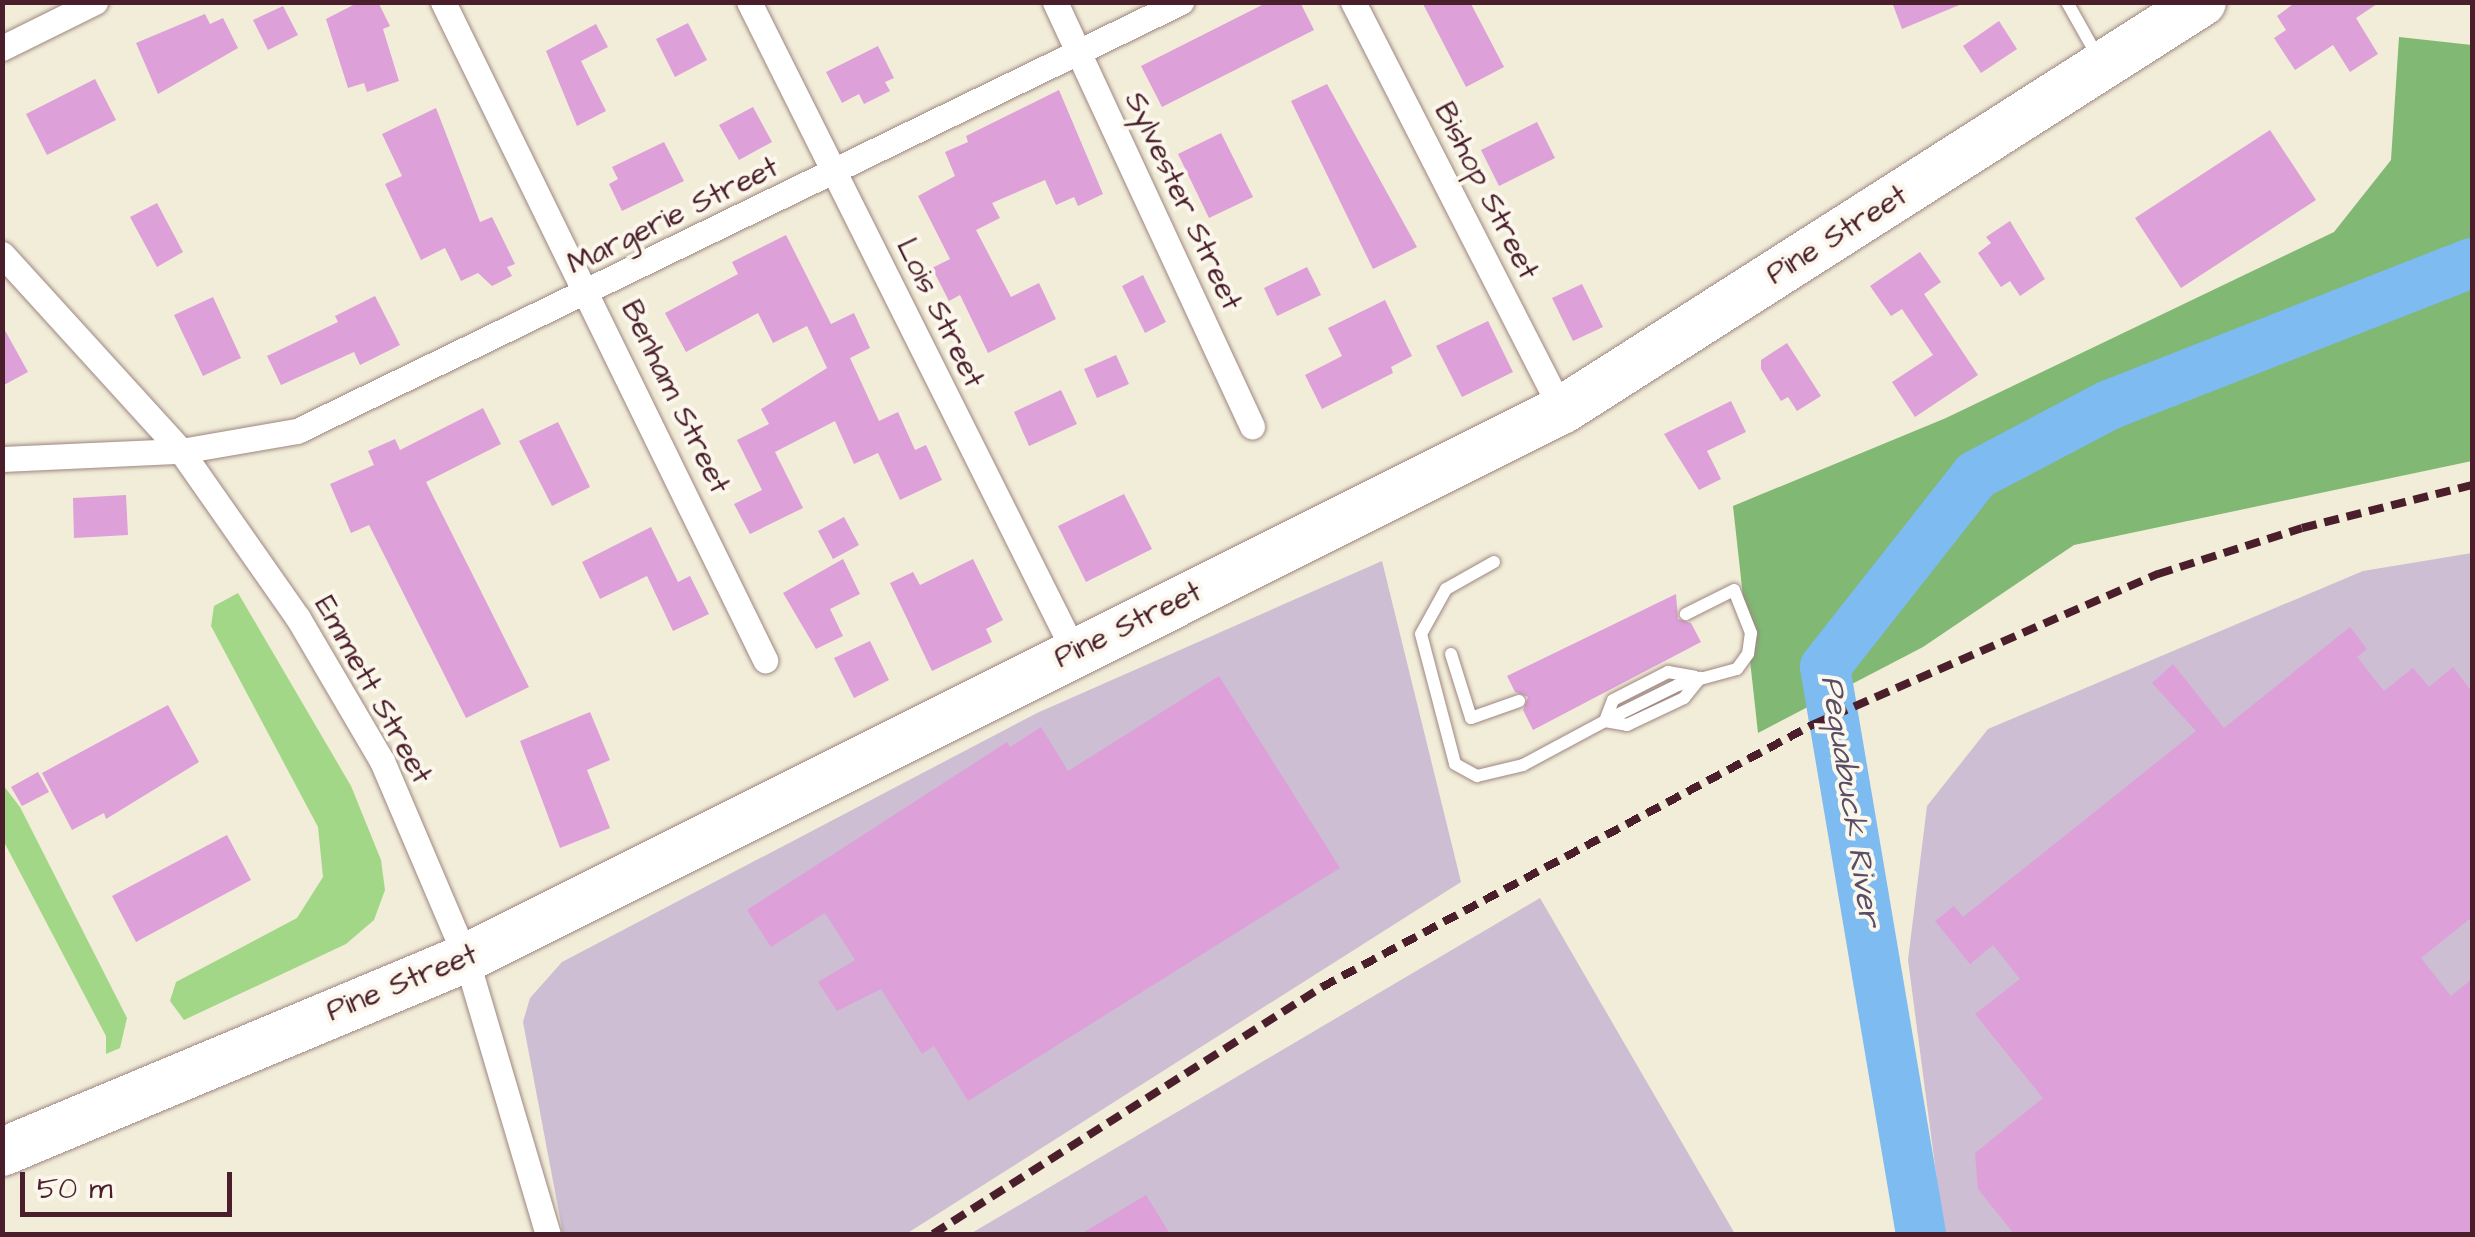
<!DOCTYPE html>
<style>
body{margin:0}
#map{position:relative;width:2475px;height:1237px;overflow:hidden;background:#f2edd8;font-family:"Architects Daughter",sans-serif}
div>[style]{position:absolute}
.industrial>*{inset:0;background:#cdbed3}
.green>*{inset:0;background:#a1d787}
.forest>*{inset:0;background:#80b874}
.river>*{height:50px;margin:-25px;padding:0 25px;transform-origin:25px;border-radius:25px;background:#7dbbf0}
.building>*{inset:0;background:#dda0d9}
.roads{filter:drop-shadow(0 0 2px #9e8682) drop-shadow(0 0 2px #9e8682)}
.lane>*{height:12px;margin:-6px;padding:0 6px;transform-origin:6px;border-radius:6px;background:#fff}
.street>*{height:25px;margin:-12.5px;padding:0 12.5px;transform-origin:12.5px;border-radius:12.5px;background:#fff}
.highway>*{height:48px;margin:-24px;padding:0 24px;transform-origin:24px;border-radius:24px;background:#fff}
.rail>*{height:8px;margin-top:-4px;transform-origin:0;background:repeating-linear-gradient(90deg,#4a1f2b 0 15px,transparent 0 23px)}
span{translate:-50% -50%;white-space:nowrap;text-align:center;line-height:1.15;-webkit-text-stroke:8px #fbf7ec;paint-order:stroke}
.street-label{font-size:30px;color:#4a1f2b}
.water-label{font-size:32px;color:#594e66;font-style:italic}
.frame{position:absolute;inset:0;border:5px solid #4a1f2b;pointer-events:none}
.scale{position:absolute;left:20px;top:1172px;width:212px;height:45px;box-sizing:border-box;border:5px solid #4a1f2b;border-top:0;padding-left:12px;font-size:30px;line-height:35px;white-space:nowrap;color:#4a1f2b;-webkit-text-stroke:8px #fbf7ec;paint-order:stroke}
</style>
<div id="map">
<div class="industrial">
<i style="clip-path:polygon(2472px 553px,2472px 1234px,1944px 1234px,1908px 960px,1927px 806px,1988px 729px,2363px 571px)"></i>
<i style="clip-path:polygon(1382px 561px,1461px 882px,906px 1234px,563px 1234px,523px 1022px,530px 998px,562px 962px,1037px 713px)"></i>
<i style="clip-path:polygon(1540px 898px,1735px 1234px,970px 1234px)"></i>
</div>
<div class="green">
<i style="clip-path:polygon(238px 593px,351px 786px,381px 860px,385px 890px,374px 920px,346px 944px,184px 1020px,170px 1001px,176px 982px,297px 918px,323px 877px,318px 827px,211px 626px,214px 606px)"></i>
<i style="clip-path:polygon(3px 785px,20px 807px,127px 1018px,120px 1048px,106px 1054px,106px 1036px,3px 840px)"></i>
</div>
<div class="forest">
<i style="clip-path:polygon(2399px 37px,2472px 45px,2472px 461px,2074px 545px,1923px 647px,1758px 733px,1733px 506px,1946px 418px,2334px 232px,2391px 160px)"></i>
</div>
<div class="river">
<i style="left:1921px;top:1234px;width:575px;rotate:-99.61deg"></i>
<i style="left:1825px;top:667px;width:244px;rotate:-51.8deg"></i>
<i style="left:1976px;top:475px;width:150px;rotate:-27.8deg"></i>
<i style="left:2109px;top:405px;width:390px;rotate:-21.4deg"></i>
</div>
<div class="building">
<i style="clip-path:polygon(359px 2px,378px 2px,390px 26px,383px 29px,399px 81px,367px 92px,364px 83px,348px 88px,326px 19px)"></i>
<i style="clip-path:polygon(1268px 2px,1300px 2px,1314px 30px,1162px 107px,1141px 66px)"></i>
<i style="clip-path:polygon(1422px 2px,1470px 2px,1504px 67px,1466px 87px)"></i>
<i style="clip-path:polygon(1892px 2px,1964px 2px,1964px 3px,1902px 29px)"></i>
<i style="clip-path:polygon(2296px 2px,2380px 2px,2356px 18px,2378px 54px,2350px 72px,2333px 45px,2295px 70px,2274px 38px,2286px 30px,2277px 16px)"></i>
<i style="clip-path:polygon(283px 6px,298px 35px,268px 50px,253px 20px)"></i>
<i style="clip-path:polygon(205px 14px,210px 24px,223px 18px,238px 48px,158px 94px,136px 43px)"></i>
<i style="clip-path:polygon(1999px 21px,2017px 49px,1981px 73px,1963px 46px)"></i>
<i style="clip-path:polygon(688px 23px,707px 60px,675px 77px,656px 39px)"></i>
<i style="clip-path:polygon(596px 24px,608px 47px,581px 61px,606px 111px,577px 126px,546px 51px)"></i>
<i style="clip-path:polygon(878px 46px,894px 78px,885px 82px,890px 91px,864px 104px,859px 94px,842px 103px,826px 72px)"></i>
<i style="clip-path:polygon(95px 79px,116px 120px,47px 155px,26px 114px)"></i>
<i style="clip-path:polygon(1327px 84px,1417px 247px,1373px 269px,1291px 101px)"></i>
<i style="clip-path:polygon(1059px 90px,1103px 194px,1078px 206px,1074px 197px,1056px 205px,1045px 180px,992px 203px,1000px 218px,976px 230px,1011px 297px,1039px 283px,1056px 319px,988px 353px,960px 295px,949px 301px,932px 268px,950px 259px,918px 196px,955px 176px,945px 152px,968px 142px,966px 136px)"></i>
<i style="clip-path:polygon(753px 107px,772px 142px,739px 160px,719px 125px)"></i>
<i style="clip-path:polygon(436px 108px,480px 222px,492px 217px,515px 264px,507px 267px,512px 276px,492px 286px,478px 273px,461px 281px,445px 248px,421px 260px,385px 184px,402px 176px,382px 134px)"></i>
<i style="clip-path:polygon(1537px 122px,1555px 158px,1499px 186px,1481px 150px)"></i>
<i style="clip-path:polygon(2270px 130px,2316px 200px,2181px 288px,2135px 218px)"></i>
<i style="clip-path:polygon(1221px 133px,1253px 197px,1209px 218px,1178px 154px)"></i>
<i style="clip-path:polygon(664px 142px,684px 181px,622px 211px,609px 184px,618px 179px,612px 167px)"></i>
<i style="clip-path:polygon(157px 203px,183px 252px,157px 267px,130px 217px)"></i>
<i style="clip-path:polygon(2010px 221px,2045px 279px,2020px 296px,2010px 281px,2001px 287px,1978px 253px,1991px 243px,1986px 237px)"></i>
<i style="clip-path:polygon(786px 235px,831px 324px,854px 313px,870px 348px,850px 358px,879px 421px,898px 412px,915px 450px,926px 445px,942px 480px,900px 500px,878px 453px,854px 464px,835px 421px,775px 452px,803px 508px,750px 534px,734px 504px,762px 490px,737px 440px,769px 424px,761px 409px,827px 368px,807px 326px,773px 343px,758px 313px,686px 352px,665px 313px,738px 274px,732px 262px)"></i>
<i style="clip-path:polygon(1920px 252px,1941px 282px,1924px 294px,1978px 375px,1915px 417px,1892px 382px,1933px 355px,1902px 309px,1891px 316px,1870px 286px)"></i>
<i style="clip-path:polygon(1307px 267px,1321px 295px,1277px 316px,1264px 288px)"></i>
<i style="clip-path:polygon(1143px 275px,1166px 322px,1145px 333px,1122px 286px)"></i>
<i style="clip-path:polygon(1582px 284px,1603px 327px,1573px 341px,1552px 298px)"></i>
<i style="clip-path:polygon(375px 296px,400px 345px,360px 365px,354px 352px,281px 385px,267px 356px,338px 322px,335px 316px)"></i>
<i style="clip-path:polygon(213px 297px,241px 358px,203px 376px,174px 315px)"></i>
<i style="clip-path:polygon(1385px 300px,1412px 356px,1391px 367px,1393px 373px,1322px 409px,1305px 375px,1342px 356px,1328px 328px)"></i>
<i style="clip-path:polygon(1488px 321px,1513px 372px,1462px 397px,1436px 346px)"></i>
<i style="clip-path:polygon(2px 325px,28px 372px,2px 386px)"></i>
<i style="clip-path:polygon(1787px 343px,1821px 396px,1797px 411px,1788px 397px,1781px 401px,1761px 369px,1761px 360px)"></i>
<i style="clip-path:polygon(1116px 355px,1129px 384px,1097px 398px,1084px 369px)"></i>
<i style="clip-path:polygon(1061px 390px,1077px 424px,1029px 446px,1014px 412px)"></i>
<i style="clip-path:polygon(1731px 401px,1746px 432px,1707px 451px,1721px 479px,1699px 490px,1664px 434px)"></i>
<i style="clip-path:polygon(483px 408px,501px 444px,426px 482px,529px 687px,466px 718px,369px 525px,351px 533px,330px 484px,374px 465px,368px 451px,395px 439px,400px 450px)"></i>
<i style="clip-path:polygon(558px 422px,590px 487px,552px 506px,519px 441px)"></i>
<i style="clip-path:polygon(1124px 494px,1152px 549px,1086px 582px,1058px 526px)"></i>
<i style="clip-path:polygon(126px 495px,128px 535px,74px 538px,73px 498px)"></i>
<i style="clip-path:polygon(844px 517px,859px 545px,833px 559px,818px 531px)"></i>
<i style="clip-path:polygon(651px 527px,678px 582px,690px 576px,709px 614px,673px 631px,647px 576px,600px 599px,582px 562px)"></i>
<i style="clip-path:polygon(843px 559px,860px 594px,830px 609px,843px 636px,816px 649px,783px 593px)"></i>
<i style="clip-path:polygon(973px 559px,1003px 620px,986px 629px,992px 642px,932px 671px,890px 583px,913px 572px,920px 585px)"></i>
<i style="clip-path:polygon(1676px 594px,1678px 619px,1691px 623px,1701px 642px,1533px 730px,1523px 710px,1528px 697px,1515px 692px,1507px 676px)"></i>
<i style="clip-path:polygon(2350px 627px,2367px 649px,2357px 657px,2384px 691px,2413px 668px,2429px 687px,2453px 667px,2472px 692px,2472px 917px,2421px 958px,2451px 996px,2472px 979px,2472px 1234px,2014px 1234px,1978px 1189px,1975px 1153px,2043px 1098px,1975px 1014px,2020px 979px,1993px 945px,1970px 964px,1935px 921px,1954px 906px,1963px 917px,2196px 731px,2152px 683px,2173px 664px,2224px 728px)"></i>
<i style="clip-path:polygon(870px 641px,889px 680px,854px 698px,834px 658px)"></i>
<i style="clip-path:polygon(1219px 676px,1340px 868px,968px 1101px,934px 1046px,922px 1054px,881px 989px,837px 1011px,818px 982px,855px 960px,825px 913px,771px 947px,747px 910px,1007px 742px,1010px 747px,1041px 727px,1068px 771px)"></i>
<i style="clip-path:polygon(168px 705px,199px 762px,106px 819px,104px 813px,72px 830px,42px 773px)"></i>
<i style="clip-path:polygon(590px 712px,610px 760px,587px 770px,610px 828px,560px 848px,520px 741px)"></i>
<i style="clip-path:polygon(38px 772px,49px 792px,22px 806px,11px 787px)"></i>
<i style="clip-path:polygon(227px 835px,251px 880px,136px 942px,112px 896px)"></i>
<i style="clip-path:polygon(1146px 1195px,1170px 1234px,1081px 1234px)"></i>
</div>
<div class="roads">
<div class="lane">
<i style="left:2067px;top:2px;width:65px;rotate:60.7deg"></i>
<i style="left:1494px;top:562px;width:55px;rotate:150.6deg"></i>
<i style="left:1446px;top:589px;width:51px;rotate:119.1deg"></i>
<i style="left:1421px;top:634px;width:134px;rotate:75.3deg"></i>
<i style="left:1455px;top:764px;width:25px;rotate:29deg"></i>
<i style="left:1477px;top:776px;width:47px;rotate:-13.4deg"></i>
<i style="left:1523px;top:765px;width:93px;rotate:-28.2deg"></i>
<i style="left:1605px;top:721px;width:22px;rotate:10deg"></i>
<i style="left:1627px;top:725px;width:63px;rotate:-25.3deg"></i>
<i style="left:1684px;top:698px;width:26px;rotate:-51deg"></i>
<i style="left:1451px;top:654px;width:67px;rotate:72.6deg"></i>
<i style="left:1471px;top:718px;width:51px;rotate:-19.5deg"></i>
<i style="left:1605px;top:721px;width:81px;rotate:-26.3deg"></i>
<i style="left:1678px;top:685px;width:61px;rotate:-15.2deg"></i>
<i style="left:1737px;top:669px;width:19px;rotate:-54deg"></i>
<i style="left:1748px;top:654px;width:21px;rotate:-82deg"></i>
<i style="left:1751px;top:633px;width:46px;rotate:-111.6deg"></i>
<i style="left:1734px;top:590px;width:54px;rotate:153.4deg"></i>
<i style="left:1605px;top:721px;width:22px;rotate:-69deg"></i>
<i style="left:1613px;top:700px;width:62px;rotate:-27deg"></i>
<i style="left:1668px;top:672px;width:27px;rotate:10deg"></i>
</div>
<div class="street">
<i style="left:443px;top:2px;width:733px;rotate:63.92deg"></i>
<i style="left:749px;top:2px;width:726px;rotate:63.4deg"></i>
<i style="left:1055px;top:2px;width:468px;rotate:65.1deg"></i>
<i style="left:1353px;top:2px;width:458px;rotate:62.9deg"></i>
<i style="left:2px;top:48px;width:104px;rotate:-26.3deg"></i>
<i style="left:2px;top:254px;width:266px;rotate:47.7deg"></i>
<i style="left:181px;top:451px;width:204px;rotate:55deg"></i>
<i style="left:298px;top:618px;width:166px;rotate:59.6deg"></i>
<i style="left:382px;top:761px;width:214px;rotate:66.9deg"></i>
<i style="left:466px;top:958px;width:288px;rotate:73.5deg"></i>
<i style="left:2px;top:459px;width:179px;rotate:-2.6deg"></i>
<i style="left:181px;top:451px;width:118px;rotate:-9.8deg"></i>
<i style="left:297px;top:431px;width:983px;rotate:-25.89deg"></i>
</div>
<div class="highway">
<i style="left:2px;top:1152px;width:503px;rotate:-22.69deg"></i>
<i style="left:466px;top:958px;width:1225px;rotate:-26.57deg"></i>
<i style="left:1562px;top:410px;width:759px;rotate:-32.52deg"></i>
</div>
</div>
<div class="rail">
<i style="left:933px;top:1234px;width:461px;rotate:-32.4deg"></i>
<i style="left:1322px;top:987px;width:556px;rotate:-28.13deg"></i>
<i style="left:1812px;top:725px;width:378px;rotate:-23.6deg"></i>
<i style="left:2158px;top:574px;width:151px;rotate:-17.7deg"></i>
<i style="left:2302px;top:528px;width:175px;rotate:-14.2deg"></i>
</div>
<div class="street-label">
<span style="left:1486px;top:191px;rotate:63deg">Bishop Street</span>
<span style="left:1183px;top:201px;rotate:65deg">Sylvester Street</span>
<span style="left:673px;top:216px;rotate:-26deg">Margerie Street</span>
<span style="left:1837px;top:235px;rotate:-32deg">Pine Street</span>
<span style="left:940px;top:313px;rotate:64deg">Lois Street</span>
<span style="left:675px;top:397px;rotate:64deg">Benham Street</span>
<span style="left:1128px;top:625px;rotate:-26deg">Pine Street</span>
<span style="left:373px;top:690px;rotate:61deg">Emmett Street</span>
<span style="left:402px;top:983px;rotate:-22deg">Pine Street</span>
</div>
<div class="water-label">
<span style="left:1850px;top:801px;rotate:81deg">Pequabuck River</span>
</div>
<div class="frame"></div>
<div class="scale">50 m</div>
</div>
